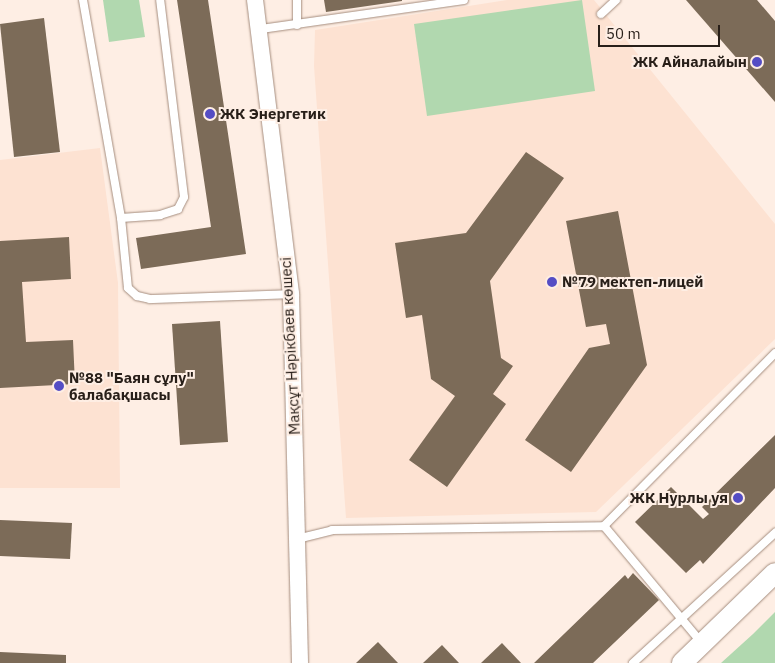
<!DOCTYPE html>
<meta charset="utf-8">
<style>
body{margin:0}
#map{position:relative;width:775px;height:663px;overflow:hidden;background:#feeee4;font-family:"IBM Plex Sans",sans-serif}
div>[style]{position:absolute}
.built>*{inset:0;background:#fde2d2}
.green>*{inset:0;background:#b1d8af}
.building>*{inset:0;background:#7c6b58}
.roads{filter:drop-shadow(0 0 1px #a58d7e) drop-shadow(0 0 1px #a58d7e)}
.service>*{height:8px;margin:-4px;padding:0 4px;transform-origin:4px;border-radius:4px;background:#fff}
.minor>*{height:16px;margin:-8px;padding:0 8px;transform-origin:8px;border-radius:8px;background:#fff}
.tertiary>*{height:20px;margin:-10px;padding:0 10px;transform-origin:10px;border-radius:10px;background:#fff}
.dots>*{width:14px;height:14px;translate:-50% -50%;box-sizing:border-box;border:2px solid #feeee4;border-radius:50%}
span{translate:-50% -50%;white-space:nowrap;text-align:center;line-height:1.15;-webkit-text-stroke:4px #feeee4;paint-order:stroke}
.poi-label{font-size:15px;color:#281f19;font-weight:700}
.right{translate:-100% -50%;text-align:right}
.left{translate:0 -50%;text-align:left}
.street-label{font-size:15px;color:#281f19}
.scale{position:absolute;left:598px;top:25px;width:122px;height:22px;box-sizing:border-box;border:2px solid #281f19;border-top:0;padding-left:6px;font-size:15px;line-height:18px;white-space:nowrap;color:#281f19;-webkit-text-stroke:4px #feeee4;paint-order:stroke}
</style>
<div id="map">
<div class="built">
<i style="clip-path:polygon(507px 0,594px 0,775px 224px,775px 339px,596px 512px,346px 518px,314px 66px,315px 30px)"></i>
<i style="clip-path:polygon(100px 148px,118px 283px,120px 488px,0 488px,0 160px)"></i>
</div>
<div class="green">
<i style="clip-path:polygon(103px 0,139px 0,145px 37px,109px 42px)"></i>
<i style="clip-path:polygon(582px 0,595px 91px,427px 116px,414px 24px)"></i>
<i style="clip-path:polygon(775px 612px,775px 663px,721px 663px,753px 634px)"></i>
</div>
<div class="building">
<i style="clip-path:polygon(177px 0,208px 0,246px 254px,141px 269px,136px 238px,211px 227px)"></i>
<i style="clip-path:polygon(324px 0,402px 0,402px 1px,326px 12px)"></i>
<i style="clip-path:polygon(686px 0,757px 0,775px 21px,775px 102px)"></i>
<i style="clip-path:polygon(44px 18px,60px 152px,14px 157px,0 24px)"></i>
<i style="clip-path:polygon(526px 152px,564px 178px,490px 281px,501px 358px,513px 366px,493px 394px,506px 404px,447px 487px,409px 460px,455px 396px,431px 379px,422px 315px,406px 318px,395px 243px,466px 233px)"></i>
<i style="clip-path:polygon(618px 211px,647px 365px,571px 472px,525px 440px,589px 348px,610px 344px,606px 324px,586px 327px,566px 221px)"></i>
<i style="clip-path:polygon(69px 237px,71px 279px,22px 282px,26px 342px,73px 340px,75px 384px,0 388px,0 241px)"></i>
<i style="clip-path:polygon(220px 321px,228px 442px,180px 445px,172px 324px)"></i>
<i style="clip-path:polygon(775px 435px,775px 488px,703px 564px,700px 560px,686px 573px,635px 522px,671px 487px,703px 519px,709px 514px,702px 507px)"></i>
<i style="clip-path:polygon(0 520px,72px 523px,70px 559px,0 556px)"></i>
<i style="clip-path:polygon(633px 573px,659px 600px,593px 663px,534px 663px,625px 575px,628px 579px)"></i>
<i style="clip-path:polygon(378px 642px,398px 663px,356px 663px)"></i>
<i style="clip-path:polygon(502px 643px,521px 663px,481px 663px)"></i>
<i style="clip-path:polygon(442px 645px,459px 663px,423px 663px)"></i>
<i style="clip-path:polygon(0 652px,66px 655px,66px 663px,0 663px)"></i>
</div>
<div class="roads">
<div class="service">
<i style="left:83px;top:0;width:221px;rotate:80.1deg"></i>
<i style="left:121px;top:218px;width:70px;rotate:84.3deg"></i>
<i style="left:128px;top:288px;width:12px;rotate:42deg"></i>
<i style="left:137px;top:296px;width:13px;rotate:13deg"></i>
<i style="left:150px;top:299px;width:141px;rotate:-2deg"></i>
<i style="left:601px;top:14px;width:21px;rotate:-43deg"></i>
<i style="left:297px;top:25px;width:25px;rotate:-90deg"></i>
<i style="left:261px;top:29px;width:205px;rotate:-8.1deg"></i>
<i style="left:121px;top:218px;width:39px;rotate:-4deg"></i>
<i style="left:160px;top:215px;width:19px;rotate:-18deg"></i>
<i style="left:178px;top:209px;width:13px;rotate:-63deg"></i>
<i style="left:184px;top:197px;width:198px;rotate:-96.9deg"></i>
<i style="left:604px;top:526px;width:153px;rotate:50.1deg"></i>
<i style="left:297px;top:539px;width:36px;rotate:-14deg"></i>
<i style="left:332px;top:530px;width:272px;rotate:-0.8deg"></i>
<i style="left:604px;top:526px;width:243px;rotate:-45.3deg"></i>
<i style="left:633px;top:663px;width:193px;rotate:-42.5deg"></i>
</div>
<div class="minor">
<i style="left:255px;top:0;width:296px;rotate:83deg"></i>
<i style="left:291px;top:294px;width:369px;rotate:88.6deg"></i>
</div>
<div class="tertiary">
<i style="left:682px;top:663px;width:129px;rotate:-44.1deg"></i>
</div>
</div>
<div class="dots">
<i style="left:757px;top:62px;background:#554dc4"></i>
<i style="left:210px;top:114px;background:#554dc4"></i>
<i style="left:552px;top:282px;background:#554dc4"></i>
<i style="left:59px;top:386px;background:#554dc4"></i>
<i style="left:738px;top:498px;background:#554dc4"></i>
</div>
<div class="poi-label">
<span class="right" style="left:747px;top:62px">ЖК Айналайын</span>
<span class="left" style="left:220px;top:114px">ЖК Энергетик</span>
<span class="left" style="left:562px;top:282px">№79 мектеп-лицей</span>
<span class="left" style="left:69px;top:386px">№88 "Баян сұлу"<br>балабақшасы</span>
<span class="right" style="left:728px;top:498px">ЖК Нурлы уя</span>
</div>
<div class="street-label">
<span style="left:290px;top:346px;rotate:-93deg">Мақсұт Нәрікбаев көшесі</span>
</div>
<div class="scale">50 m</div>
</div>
